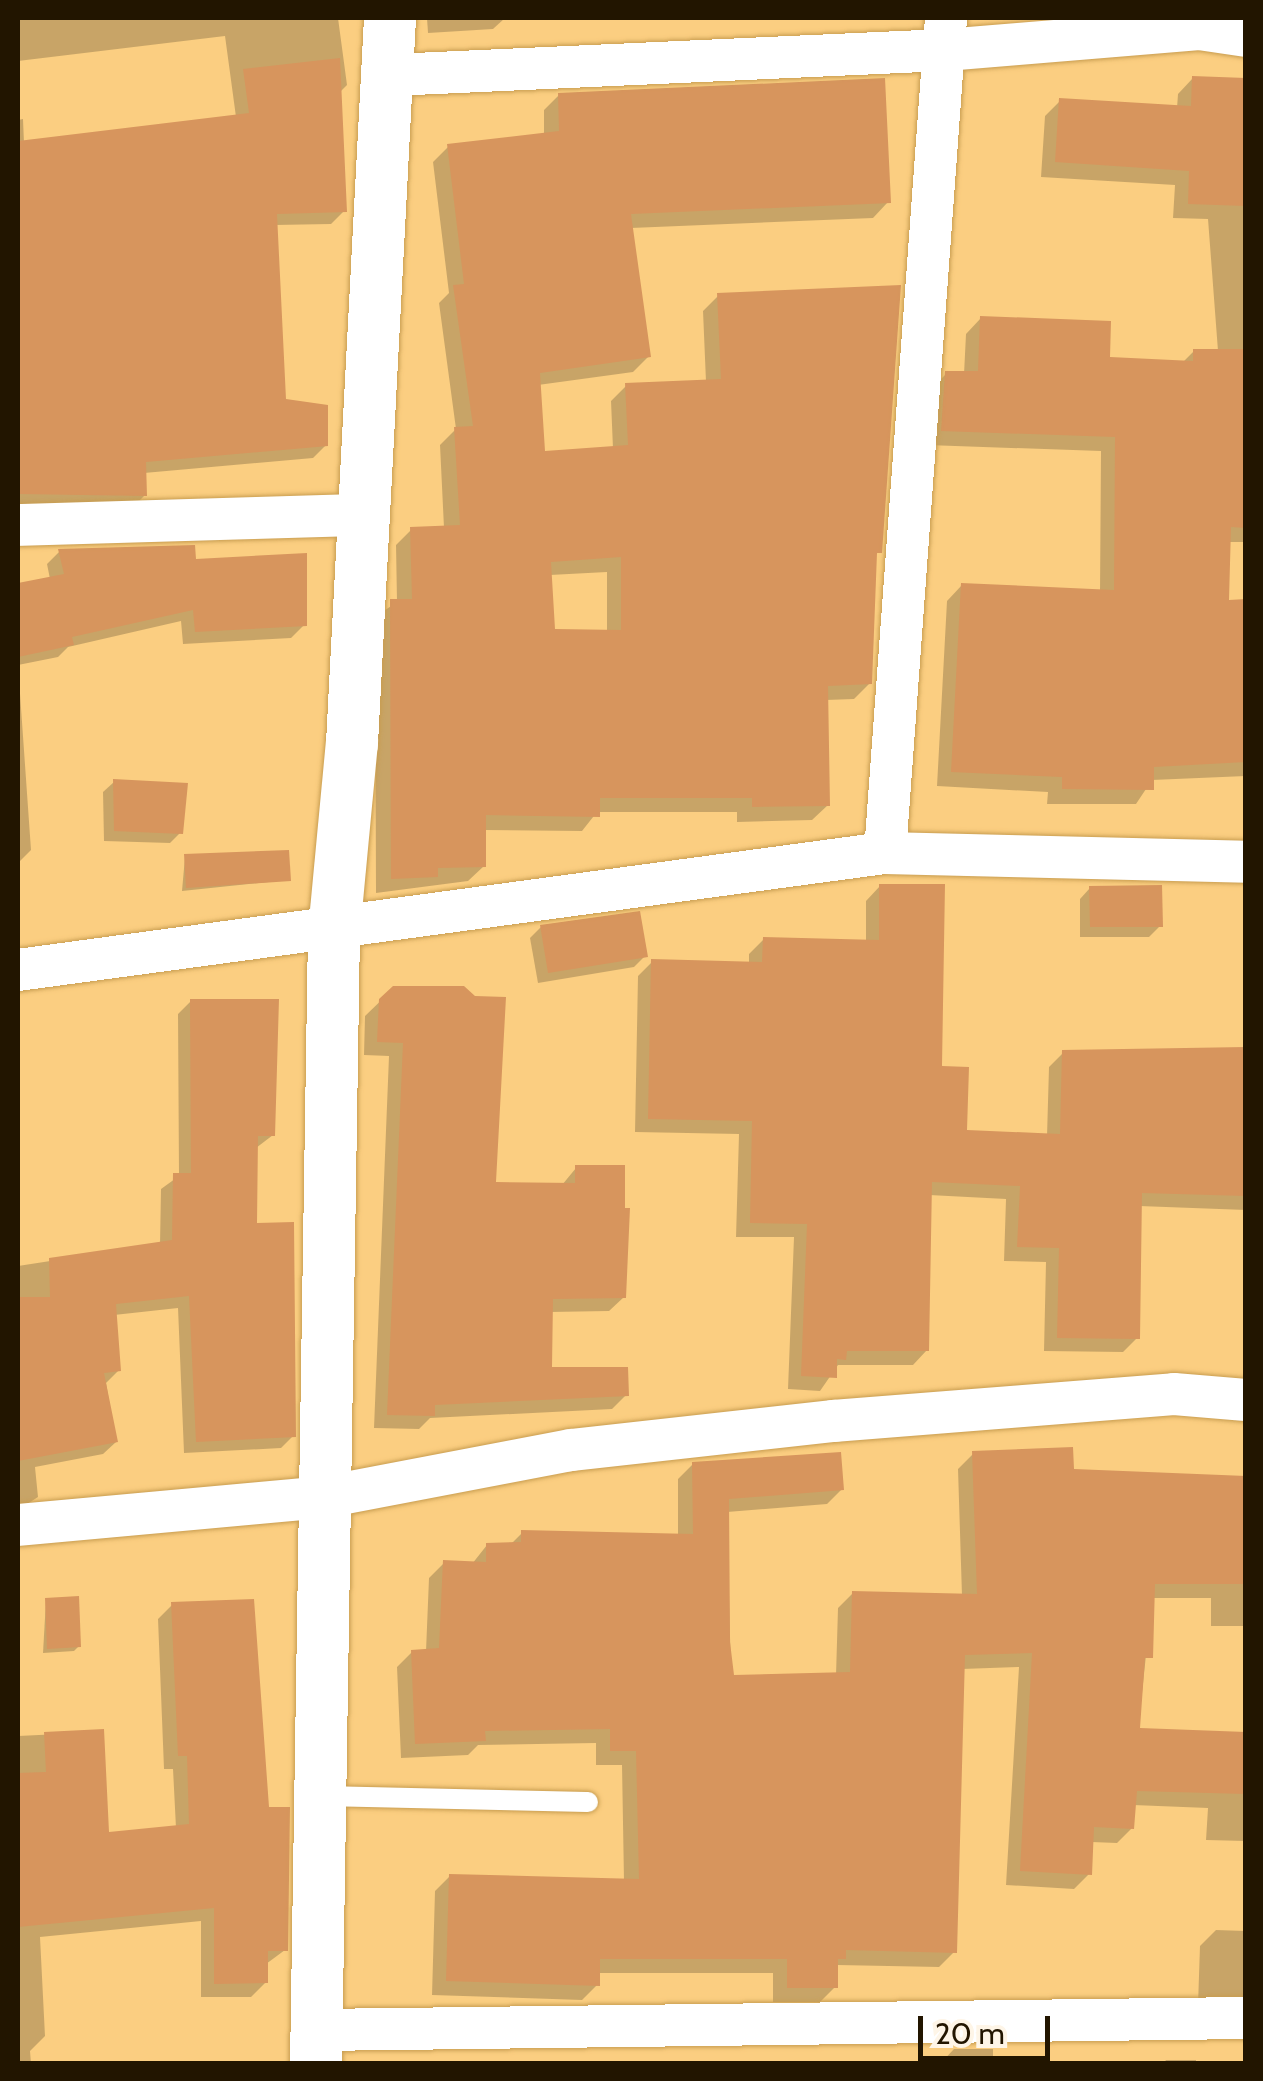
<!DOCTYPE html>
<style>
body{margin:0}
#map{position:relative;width:1263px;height:2081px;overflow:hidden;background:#fbce81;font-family:Cabin,sans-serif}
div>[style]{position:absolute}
.shadow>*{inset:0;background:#0003}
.building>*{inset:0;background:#d7955d}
.roads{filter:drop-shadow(0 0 2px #c89d50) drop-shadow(0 0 2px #c89d50)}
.service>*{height:20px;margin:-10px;padding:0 10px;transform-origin:10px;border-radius:10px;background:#fff}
.minor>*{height:42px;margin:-21px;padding:0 21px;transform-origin:21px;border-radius:21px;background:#fff}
.tertiary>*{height:52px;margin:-26px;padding:0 26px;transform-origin:26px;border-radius:26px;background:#fff}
span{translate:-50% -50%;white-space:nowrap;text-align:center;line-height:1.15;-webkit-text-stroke:10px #fef5e7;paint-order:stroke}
.frame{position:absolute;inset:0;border:20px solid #221500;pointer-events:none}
.scale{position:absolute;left:918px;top:2016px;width:132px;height:45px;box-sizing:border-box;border:5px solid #221500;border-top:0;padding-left:12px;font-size:30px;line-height:35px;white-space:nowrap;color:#221500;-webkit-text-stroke:8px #fef5e7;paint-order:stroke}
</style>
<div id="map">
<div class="shadow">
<i style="clip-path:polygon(18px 18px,338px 18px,347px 85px,339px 93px,344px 211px,331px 224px,275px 225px,284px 401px,326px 445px,313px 458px,144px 473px,145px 495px,132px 508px,18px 509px,18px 120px,23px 119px,24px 143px,236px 117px,225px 36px,18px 61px)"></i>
<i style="clip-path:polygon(427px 18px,505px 18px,493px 29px,428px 33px)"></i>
<i style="clip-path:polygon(1193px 78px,1246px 81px,1246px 542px,1228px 542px,1227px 603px,1246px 602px,1246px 776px,1152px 780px,1136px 804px,1047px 804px,1048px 792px,937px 786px,947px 601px,962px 585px,1100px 592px,1101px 451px,927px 445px,931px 389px,946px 374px,964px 374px,966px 334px,981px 318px,1107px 359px,1182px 363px,1194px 351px,1218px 351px,1208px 219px,1173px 218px,1175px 185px,1041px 177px,1045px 116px,1060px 101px,1177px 108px,1178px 94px)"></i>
<i style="clip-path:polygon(evenodd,559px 95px,888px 202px,873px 218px,631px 228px,649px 356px,633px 372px,538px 385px,542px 454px,613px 449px,611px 401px,626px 386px,706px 382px,703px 311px,718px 296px,879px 551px,874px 557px,870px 683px,854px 699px,826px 700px,828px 805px,812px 820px,737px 822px,737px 812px,597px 812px,582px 831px,484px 830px,484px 866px,468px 881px,376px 893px,375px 617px,397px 602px,396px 545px,411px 530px,444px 528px,440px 445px,456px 429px,439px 303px,449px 293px,433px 162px,448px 147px,544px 135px,544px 110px,559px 95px,607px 572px,607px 633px,553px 632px,550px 575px,607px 572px)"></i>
<i style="clip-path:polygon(60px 551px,194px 562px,304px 625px,291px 638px,183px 644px,181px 621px,68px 647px,58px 657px,18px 665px,31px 850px,18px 863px,18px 585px,50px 579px,47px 564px)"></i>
<i style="clip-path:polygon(114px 782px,181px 832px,170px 843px,104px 841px,103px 792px)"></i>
<i style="clip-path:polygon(185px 857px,288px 880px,182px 891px)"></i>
<i style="clip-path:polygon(880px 886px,965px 1132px,1047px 1136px,1049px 1067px,1063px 1053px,1246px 1053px,1246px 1210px,1139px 1206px,1137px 1338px,1123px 1352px,1044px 1351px,1046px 1262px,1004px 1261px,1006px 1199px,929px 1195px,927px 1350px,913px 1365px,838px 1365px,820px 1391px,788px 1389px,794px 1237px,736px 1237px,739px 1134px,635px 1132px,638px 976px,652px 962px,749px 964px,749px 954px,764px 939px,866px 942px,866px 901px)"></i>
<i style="clip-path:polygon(1090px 888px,1160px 926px,1149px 937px,1080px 937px,1080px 899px)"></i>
<i style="clip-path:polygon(541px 927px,645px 956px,634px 967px,538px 983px,530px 938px)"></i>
<i style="clip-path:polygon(394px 988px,494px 1185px,562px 1185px,576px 1168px,624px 1297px,609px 1311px,550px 1312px,550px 1369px,626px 1395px,612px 1409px,430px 1418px,419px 1429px,374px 1428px,389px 1056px,364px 1055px,365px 1016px)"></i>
<i style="clip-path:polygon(191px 1001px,273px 1135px,256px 1148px,255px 1226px,293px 1436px,281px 1448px,184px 1453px,178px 1308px,114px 1315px,119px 1370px,106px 1383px,116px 1442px,103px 1454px,35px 1467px,38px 1497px,18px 1510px,18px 1266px,160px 1244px,161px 1189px,179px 1176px,178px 1014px)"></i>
<i style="clip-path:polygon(973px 1454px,1072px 1471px,1246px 1478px,1246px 1626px,1211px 1626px,1211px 1598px,1152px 1598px,1138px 1731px,1246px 1734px,1246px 1841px,1206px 1840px,1208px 1808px,1133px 1805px,1132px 1828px,1117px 1843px,1091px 1842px,1089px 1874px,1074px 1889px,1006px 1885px,1019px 1667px,962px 1669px,954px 1952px,939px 1967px,837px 1965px,835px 1987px,820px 2002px,773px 2002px,773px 1973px,597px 1973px,597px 1985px,582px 2000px,432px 1995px,435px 1891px,450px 1876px,624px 1881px,622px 1765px,596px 1765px,596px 1743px,478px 1745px,468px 1755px,401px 1758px,397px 1667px,412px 1652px,426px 1651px,429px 1578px,444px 1563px,472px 1564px,487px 1545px,510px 1545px,522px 1533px,678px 1536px,678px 1479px,693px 1464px,842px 1489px,827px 1504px,727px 1512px,731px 1677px,836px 1675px,838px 1608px,853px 1593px,962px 1596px,958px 1469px)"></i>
<i style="clip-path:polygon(46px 1600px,79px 1646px,74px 1651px,43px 1653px)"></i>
<i style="clip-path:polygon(172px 1605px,267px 1809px,285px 1950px,266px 1964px,266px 1982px,251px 1997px,201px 1997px,201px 1921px,40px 1937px,45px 2036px,30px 2051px,31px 2064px,18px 2064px,18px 1736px,101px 1732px,106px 1835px,176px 1828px,173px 1769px,164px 1769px,158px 1619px)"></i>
<i style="clip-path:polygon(1216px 1930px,1246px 1931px,1246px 2006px,1198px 2005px,1200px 1946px)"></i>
<i style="clip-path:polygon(954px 2049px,993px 2049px,993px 2064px,940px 2064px)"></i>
<i style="clip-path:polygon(1166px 2060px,1196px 2060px,1196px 2064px,1163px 2064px)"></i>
</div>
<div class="building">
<i style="clip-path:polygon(340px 58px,347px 212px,277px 214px,286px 399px,328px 405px,328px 446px,146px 462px,147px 496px,18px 494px,18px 141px,249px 113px,243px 69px)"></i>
<i style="clip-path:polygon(1192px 76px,1246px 78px,1246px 206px,1188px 204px,1189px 171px,1055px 162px,1059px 98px,1191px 106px)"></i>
<i style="clip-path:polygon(evenodd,885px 78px,891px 203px,631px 214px,651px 357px,540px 373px,545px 451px,628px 445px,625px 383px,721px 379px,717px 293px,901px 285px,882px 553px,877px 553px,872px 684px,828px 686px,830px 806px,752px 807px,752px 798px,600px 798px,600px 817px,486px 815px,486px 867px,438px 868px,438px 877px,391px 879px,390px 599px,412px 599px,410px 527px,460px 525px,454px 427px,473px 426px,453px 285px,464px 284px,447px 144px,559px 131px,558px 93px,885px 78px,621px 557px,621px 630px,555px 629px,551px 562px,621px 557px)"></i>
<i style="clip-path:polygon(980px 316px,1111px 321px,1110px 357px,1193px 361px,1193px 349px,1246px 349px,1246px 528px,1231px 527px,1229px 600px,1246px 599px,1246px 762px,1154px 767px,1154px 790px,1062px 789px,1062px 777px,951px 772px,961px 583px,1114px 590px,1115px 437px,941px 431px,945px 371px,978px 371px)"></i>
<i style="clip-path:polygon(195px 545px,196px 559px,307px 553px,307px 626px,195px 632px,193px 610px,72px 637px,74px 645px,18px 657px,18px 583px,64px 574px,58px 549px)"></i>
<i style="clip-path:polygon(113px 779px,188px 783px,183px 834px,114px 831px)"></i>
<i style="clip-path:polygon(289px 850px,291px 881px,186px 888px,184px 854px)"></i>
<i style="clip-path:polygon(879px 884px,945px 884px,942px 1066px,969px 1067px,967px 1130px,1060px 1134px,1062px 1050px,1246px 1047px,1246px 1196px,1142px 1193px,1140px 1339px,1057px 1338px,1059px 1248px,1017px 1247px,1020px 1186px,932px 1182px,929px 1351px,847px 1351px,846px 1360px,837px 1359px,837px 1378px,801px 1376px,807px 1224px,750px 1223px,752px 1121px,648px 1119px,651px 959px,762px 962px,763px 937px,879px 940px)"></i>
<i style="clip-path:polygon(1162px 885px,1163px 927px,1090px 927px,1089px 886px)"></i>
<i style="clip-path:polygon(640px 911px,648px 957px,548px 973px,540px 925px)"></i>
<i style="clip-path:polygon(393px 986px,464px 986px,475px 996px,506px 997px,496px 1182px,575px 1183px,575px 1165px,625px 1165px,625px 1208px,630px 1208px,626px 1298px,553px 1299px,552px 1367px,628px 1367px,629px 1396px,435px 1405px,435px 1416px,387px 1415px,403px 1043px,377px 1042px,379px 999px)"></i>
<i style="clip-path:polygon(190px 999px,279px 999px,275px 1136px,258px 1136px,257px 1223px,294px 1222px,296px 1437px,196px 1442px,189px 1296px,116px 1304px,121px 1371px,104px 1373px,118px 1442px,18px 1461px,18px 1297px,50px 1297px,49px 1258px,172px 1240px,173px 1173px,191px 1173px)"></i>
<i style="clip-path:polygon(1073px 1447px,1074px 1469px,1246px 1476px,1246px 1584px,1155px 1584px,1153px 1658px,1145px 1658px,1140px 1728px,1246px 1732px,1246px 1794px,1137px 1791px,1134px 1829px,1094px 1827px,1092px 1875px,1020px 1871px,1032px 1653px,965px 1655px,957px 1953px,846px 1950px,846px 1959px,838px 1959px,838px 1988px,787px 1988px,787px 1959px,600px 1959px,600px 1986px,446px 1981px,449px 1874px,639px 1879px,636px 1751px,610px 1751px,610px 1729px,485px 1731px,486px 1741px,415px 1744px,411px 1650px,439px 1648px,443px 1560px,486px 1562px,486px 1543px,521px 1542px,521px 1530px,693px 1534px,692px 1462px,841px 1452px,844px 1490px,729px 1499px,730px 1642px,734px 1675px,850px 1672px,852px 1591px,977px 1594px,972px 1451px)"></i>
<i style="clip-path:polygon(79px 1596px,81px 1647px,47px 1649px,45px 1598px)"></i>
<i style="clip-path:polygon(254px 1599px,269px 1807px,290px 1807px,288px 1951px,268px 1951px,268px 1983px,214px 1984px,214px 1908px,18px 1927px,18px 1773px,46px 1772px,44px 1732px,104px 1729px,109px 1832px,189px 1824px,187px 1756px,178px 1756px,171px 1602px)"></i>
</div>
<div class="roads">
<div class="service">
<i style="left:322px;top:1796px;width:266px;rotate:1.3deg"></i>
</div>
<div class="minor">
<i style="left:392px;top:75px;width:554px;rotate:-2.59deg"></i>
<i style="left:945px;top:50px;width:255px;rotate:-4.7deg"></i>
<i style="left:1199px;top:29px;width:48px;rotate:8.5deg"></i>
<i style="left:18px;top:525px;width:343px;rotate:-1.7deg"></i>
<i style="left:885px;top:853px;width:837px;rotate:-85.82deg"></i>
<i style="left:18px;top:970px;width:875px;rotate:-7.69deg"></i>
<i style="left:885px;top:853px;width:361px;rotate:1.4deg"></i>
<i style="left:18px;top:1525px;width:308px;rotate:-5.2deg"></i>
<i style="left:325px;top:1497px;width:250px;rotate:-10.8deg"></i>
<i style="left:571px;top:1450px;width:264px;rotate:-6.3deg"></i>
<i style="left:833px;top:1421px;width:342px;rotate:-4.5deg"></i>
<i style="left:1174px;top:1394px;width:72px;rotate:4.8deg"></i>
<i style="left:317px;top:2030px;width:929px;rotate:-0.74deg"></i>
</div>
<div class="tertiary">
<i style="left:316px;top:2064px;width:1132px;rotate:-89.09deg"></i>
<i style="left:334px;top:932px;width:190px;rotate:-84.6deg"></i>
<i style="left:352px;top:743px;width:726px;rotate:-87deg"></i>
</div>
</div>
<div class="frame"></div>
<div class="scale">20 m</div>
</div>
